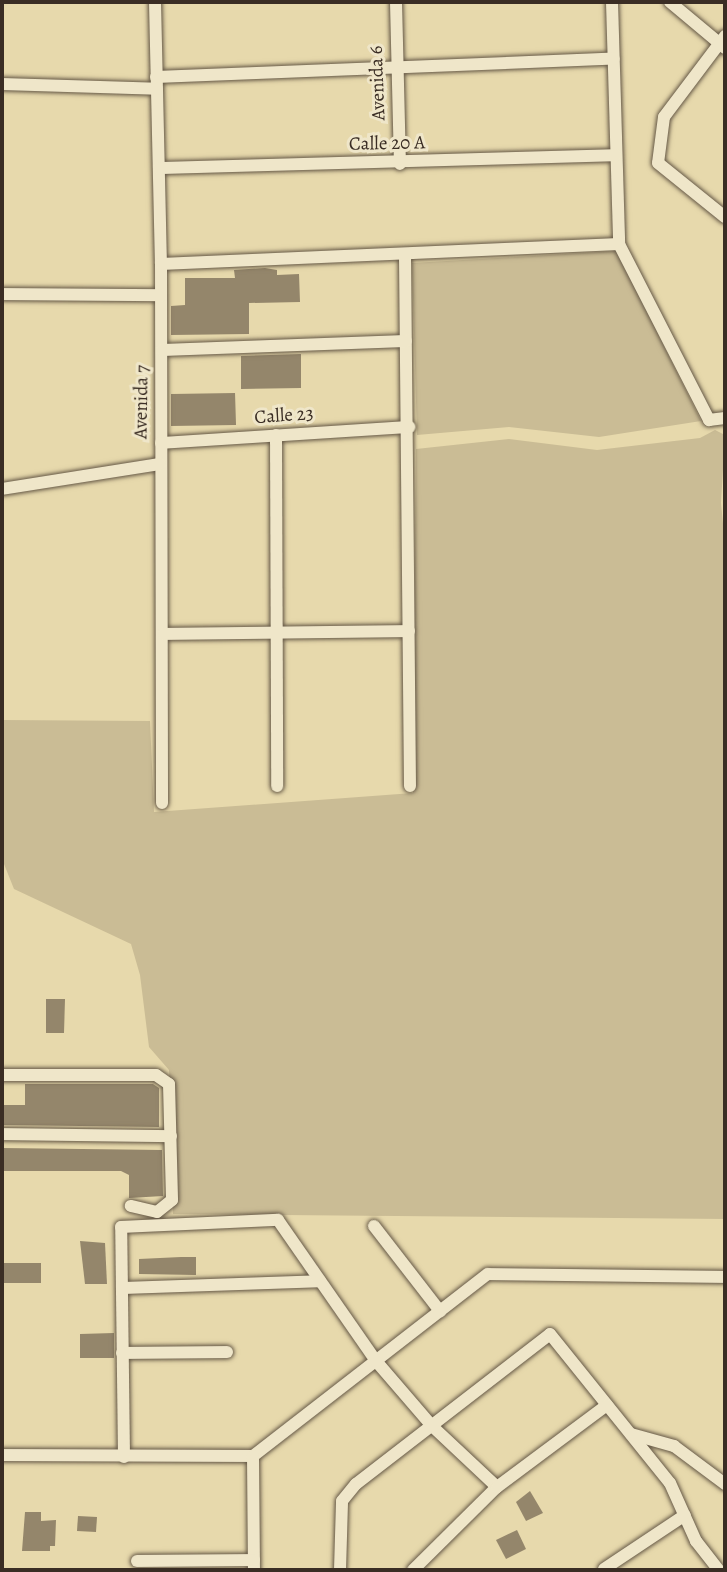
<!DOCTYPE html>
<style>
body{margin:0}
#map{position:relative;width:727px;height:1572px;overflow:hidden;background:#e7d9ac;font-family:Alegreya,serif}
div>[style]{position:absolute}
.green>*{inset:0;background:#cabc95}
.building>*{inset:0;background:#94866b}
.roads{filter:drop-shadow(0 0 2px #655846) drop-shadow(0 0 2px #655846)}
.minor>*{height:12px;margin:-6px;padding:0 6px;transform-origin:6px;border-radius:6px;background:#efe6c9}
span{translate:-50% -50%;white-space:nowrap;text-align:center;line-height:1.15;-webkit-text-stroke:6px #efe6c9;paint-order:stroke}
.street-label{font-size:19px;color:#3a2d24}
.frame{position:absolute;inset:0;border:4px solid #3a2d24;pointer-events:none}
</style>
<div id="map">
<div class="green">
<i style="clip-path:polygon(617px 251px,701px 421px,599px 437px,509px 427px,417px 435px,412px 263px)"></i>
<i style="clip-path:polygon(715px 430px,725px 435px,721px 503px,725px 544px,725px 1219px,173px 1214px,169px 1070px,149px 1047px,140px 975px,131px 944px,14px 889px,2px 859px,2px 720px,150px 721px,154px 812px,413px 793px,416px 449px,509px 439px,597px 450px,700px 438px)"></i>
</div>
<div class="building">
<i style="clip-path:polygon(265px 268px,277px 270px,277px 275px,299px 274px,300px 302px,249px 303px,249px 334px,171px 335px,171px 306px,185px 305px,185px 278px,235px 278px,234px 270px)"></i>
<i style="clip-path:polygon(301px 354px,301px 388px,241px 389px,241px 356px)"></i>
<i style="clip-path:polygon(235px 393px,236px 425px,171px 426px,171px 394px)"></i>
<i style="clip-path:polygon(46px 999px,65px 999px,64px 1033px,46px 1033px)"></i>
<i style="clip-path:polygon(25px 1084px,153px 1084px,159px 1088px,159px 1127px,2px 1125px,2px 1105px,25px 1105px)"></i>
<i style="clip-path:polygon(2px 1148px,162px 1150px,163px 1196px,129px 1198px,129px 1175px,121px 1171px,2px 1171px)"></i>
<i style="clip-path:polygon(80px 1241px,105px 1243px,107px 1284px,85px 1284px)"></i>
<i style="clip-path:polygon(181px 1257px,196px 1257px,196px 1275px,139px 1274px,139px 1259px)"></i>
<i style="clip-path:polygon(3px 1263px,41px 1263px,41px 1283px,3px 1283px)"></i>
<i style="clip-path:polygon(114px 1333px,114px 1358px,80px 1358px,80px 1334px)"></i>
<i style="clip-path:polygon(530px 1491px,543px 1513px,526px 1521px,516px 1502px)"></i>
<i style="clip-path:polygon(25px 1512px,41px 1512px,41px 1521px,56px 1520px,55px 1546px,50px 1546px,50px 1551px,22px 1551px)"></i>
<i style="clip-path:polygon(78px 1516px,97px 1517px,96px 1532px,77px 1531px)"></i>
<i style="clip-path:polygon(517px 1530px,526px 1549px,506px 1559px,496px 1540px)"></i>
</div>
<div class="roads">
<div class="minor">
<i style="left:155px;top:2px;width:262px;rotate:88.7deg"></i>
<i style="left:161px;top:264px;width:539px;rotate:89.89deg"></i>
<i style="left:396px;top:2px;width:162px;rotate:88.6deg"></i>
<i style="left:612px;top:2px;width:242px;rotate:88.3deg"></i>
<i style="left:619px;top:244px;width:198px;rotate:62.9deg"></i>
<i style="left:709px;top:420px;width:16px;rotate:-7deg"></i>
<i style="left:670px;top:2px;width:72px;rotate:39.9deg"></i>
<i style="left:725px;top:36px;width:101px;rotate:127deg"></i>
<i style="left:664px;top:117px;width:46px;rotate:97.4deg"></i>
<i style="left:658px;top:163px;width:86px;rotate:38.9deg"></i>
<i style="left:156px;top:77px;width:458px;rotate:-2.3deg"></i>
<i style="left:2px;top:84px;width:155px;rotate:1.8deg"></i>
<i style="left:159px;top:168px;width:457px;rotate:-1.6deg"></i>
<i style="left:405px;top:256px;width:530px;rotate:89.46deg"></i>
<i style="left:161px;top:264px;width:458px;rotate:-2.5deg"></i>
<i style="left:2px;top:294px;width:159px;rotate:0.4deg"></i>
<i style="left:162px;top:350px;width:244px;rotate:-2.1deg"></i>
<i style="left:276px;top:435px;width:351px;rotate:89.8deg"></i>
<i style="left:161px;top:443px;width:249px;rotate:-3.7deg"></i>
<i style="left:2px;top:489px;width:160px;rotate:-9deg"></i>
<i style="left:164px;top:634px;width:245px;rotate:-0.7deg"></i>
<i style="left:2px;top:1075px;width:154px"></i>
<i style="left:156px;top:1075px;width:16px;rotate:35deg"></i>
<i style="left:169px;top:1084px;width:116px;rotate:88.5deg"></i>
<i style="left:172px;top:1200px;width:19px;rotate:141deg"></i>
<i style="left:157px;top:1212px;width:27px;rotate:-167deg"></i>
<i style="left:2px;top:1134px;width:169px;rotate:0.7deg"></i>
<i style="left:374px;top:1226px;width:108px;rotate:52.2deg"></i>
<i style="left:122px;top:1288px;width:198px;rotate:-2deg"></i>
<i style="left:122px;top:1353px;width:105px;rotate:-0.5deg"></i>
<i style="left:631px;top:1434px;width:45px;rotate:15.6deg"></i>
<i style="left:674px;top:1446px;width:64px;rotate:36.7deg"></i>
<i style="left:2px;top:1455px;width:251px;rotate:0.2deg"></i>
<i style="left:253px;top:1456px;width:297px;rotate:-37.8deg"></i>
<i style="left:488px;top:1274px;width:237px;rotate:0.7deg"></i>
<i style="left:253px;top:1456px;width:114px;rotate:89.5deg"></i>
<i style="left:124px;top:1457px;width:230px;rotate:-90.7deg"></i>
<i style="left:121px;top:1227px;width:157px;rotate:-2.6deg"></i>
<i style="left:278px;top:1220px;width:172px;rotate:55.2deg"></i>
<i style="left:376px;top:1361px;width:86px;rotate:49.3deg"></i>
<i style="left:432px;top:1426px;width:89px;rotate:43.2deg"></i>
<i style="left:137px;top:1561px;width:117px;rotate:-0.5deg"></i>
<i style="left:604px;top:1569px;width:97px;rotate:-33.7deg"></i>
<i style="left:340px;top:1570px;width:69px;rotate:-88.3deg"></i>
<i style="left:342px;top:1501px;width:22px;rotate:-51deg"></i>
<i style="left:356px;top:1484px;width:245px;rotate:-37.7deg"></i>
<i style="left:550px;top:1334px;width:191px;rotate:51.2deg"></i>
<i style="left:670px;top:1483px;width:64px;rotate:65.9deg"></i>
<i style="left:696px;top:1541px;width:37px;rotate:52deg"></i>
<i style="left:413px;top:1570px;width:118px;rotate:-44.7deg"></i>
<i style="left:497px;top:1487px;width:137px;rotate:-36.7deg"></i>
</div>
</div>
<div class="street-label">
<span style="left:378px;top:83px;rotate:-92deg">Avenida 6</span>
<span style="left:387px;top:144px;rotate:-1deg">Calle 20 A</span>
<span style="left:142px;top:402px;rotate:-89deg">Avenida 7</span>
<span style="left:284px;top:416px;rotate:-4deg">Calle 23</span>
</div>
<div class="frame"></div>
</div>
